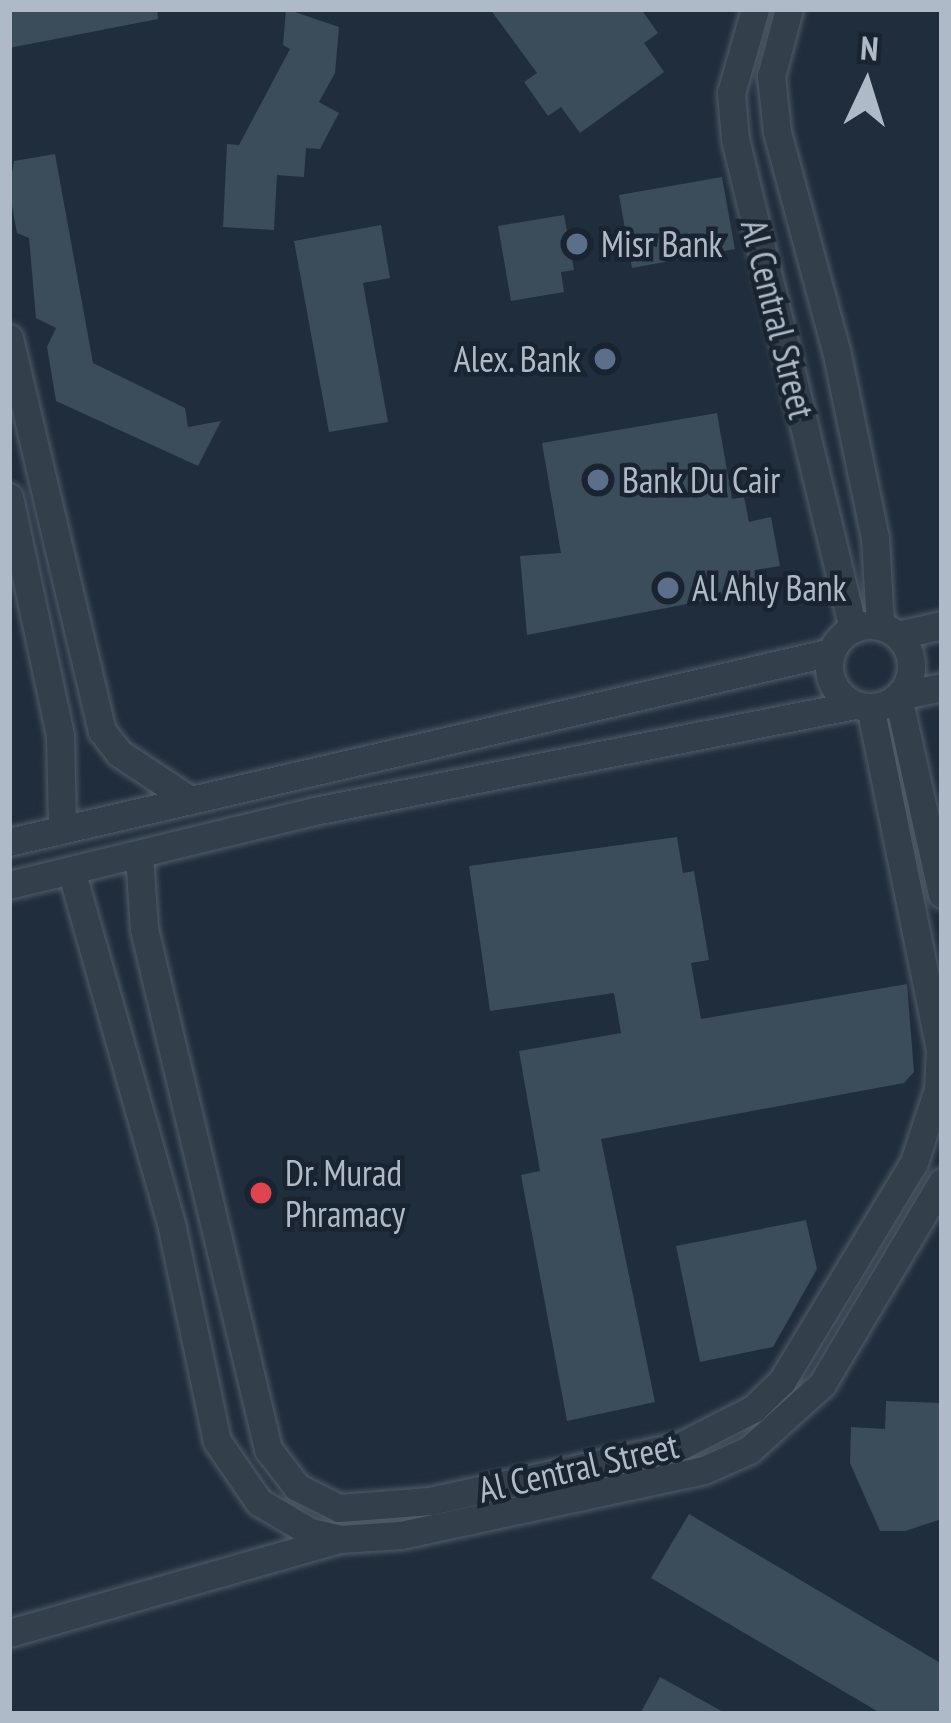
<!DOCTYPE html>
<style>
body{margin:0}
#map{position:relative;width:951px;height:1723px;overflow:hidden;background:#202d3c;font-family:"PT Sans Narrow",sans-serif}
div>[style]{position:absolute}
.building>*{inset:0;background:#3b4c5b}
.roads{filter:drop-shadow(0 0 3px #515d69) drop-shadow(0 0 3px #515d69)}
.minor>*{height:27px;margin:-13.5px;padding:0 13.5px;transform-origin:13.5px;border-radius:13.5px;background:#343f4c}
.minor>.ring{margin:-13.5px;padding:0;box-sizing:content-box;background:none;border:27px solid #343f4c;border-radius:50%}
.dots>*{width:33px;height:33px;translate:-50% -50%;box-sizing:border-box;border:6px solid #192430;border-radius:50%}
span{translate:-50% -50%;white-space:nowrap;text-align:center;line-height:1.15;-webkit-text-stroke:9px #192430;paint-order:stroke}
.poi-label{font-size:36px;color:#aebac8}
.left{translate:0 -50%;text-align:left}
.right{translate:-100% -50%;text-align:right}
.street-label{font-size:36px;color:#aebac8}
.frame{position:absolute;inset:0;border:12px solid #aebac8;pointer-events:none}
.north{position:absolute;left:807px;top:24px;width:120px;height:120px;-webkit-text-stroke:9px #192430;paint-order:stroke;rotate:4deg;font-size:33px;font-weight:700;line-height:48px;text-align:center;color:#aebac8}
.north::after{content:'';display:block;margin:auto;width:42px;height:54px;background:#aebac8;clip-path:polygon(50% 0,100% 100%,50% 72%,0 100%)}
</style>
<div id="map">
<div class="building">
<i style="clip-path:polygon(9px 9px,157px 9px,158px 19px,9px 48px)"></i>
<i style="clip-path:polygon(286px 9px,339px 27px,335px 73px,319px 102px,339px 113px,320px 149px,306px 148px,304px 177px,277px 175px,274px 230px,223px 227px,227px 144px,239px 145px,290px 49px,283px 45px)"></i>
<i style="clip-path:polygon(490px 9px,641px 9px,658px 33px,644px 43px,664px 72px,580px 133px,561px 107px,548px 116px,524px 82px,537px 73px)"></i>
<i style="clip-path:polygon(55px 154px,93px 363px,185px 408px,188px 427px,221px 421px,198px 466px,56px 401px,47px 347px,56px 328px,36px 318px,29px 238px,17px 233px,9px 190px,14px 161px)"></i>
<i style="clip-path:polygon(722px 177px,735px 249px,632px 268px,619px 195px)"></i>
<i style="clip-path:polygon(564px 215px,574px 270px,561px 272px,564px 292px,511px 301px,498px 226px)"></i>
<i style="clip-path:polygon(381px 225px,390px 278px,363px 283px,388px 422px,329px 432px,294px 241px)"></i>
<i style="clip-path:polygon(717px 413px,732px 499px,744px 497px,749px 522px,771px 517px,780px 566px,755px 570px,759px 590px,527px 635px,520px 556px,561px 553px,542px 443px)"></i>
<i style="clip-path:polygon(677px 837px,683px 873px,694px 871px,709px 960px,691px 963px,701px 1019px,907px 984px,914px 1072px,904px 1083px,601px 1139px,655px 1402px,567px 1421px,521px 1175px,540px 1171px,519px 1051px,621px 1033px,614px 993px,490px 1011px,469px 866px)"></i>
<i style="clip-path:polygon(806px 1220px,817px 1269px,773px 1347px,700px 1362px,676px 1246px)"></i>
<i style="clip-path:polygon(886px 1401px,942px 1403px,942px 1519px,905px 1531px,880px 1531px,850px 1463px,851px 1427px,885px 1429px)"></i>
<i style="clip-path:polygon(689px 1514px,942px 1664px,942px 1714px,882px 1714px,651px 1578px)"></i>
<i style="clip-path:polygon(660px 1677px,727px 1714px,640px 1714px)"></i>
</div>
<div class="roads">
<div class="minor">
<i style="left:755px;top:9px;width:87px;rotate:105.9deg"></i>
<i style="left:731px;top:93px;width:46px;rotate:85deg"></i>
<i style="left:735px;top:139px;width:504px;rotate:76.46deg"></i>
<i style="left:789px;top:9px;width:69px;rotate:105deg"></i>
<i style="left:771px;top:76px;width:56px;rotate:83.9deg"></i>
<i style="left:777px;top:132px;width:226px;rotate:74.9deg"></i>
<i style="left:836px;top:350px;width:192px;rotate:78.3deg"></i>
<i style="left:875px;top:538px;width:87px;rotate:86.7deg"></i>
<i style="left:9px;top:338px;width:404px;rotate:76.7deg"></i>
<i style="left:102px;top:731px;width:28px;rotate:52deg"></i>
<i style="left:119px;top:753px;width:78px;rotate:33.5deg"></i>
<i style="left:9px;top:497px;width:243px;rotate:77.9deg"></i>
<i style="left:60px;top:735px;width:91px;rotate:88.7deg"></i>
<i class="ring" style="left:829px;top:625px;width:55px;height:55px"></i>
<i style="left:898px;top:635px;width:45px;rotate:-12.8deg"></i>
<i style="left:899px;top:696px;width:44px;rotate:-11.8deg"></i>
<i style="left:898px;top:697px;width:202px;rotate:77.4deg"></i>
<i style="left:9px;top:842px;width:844px;rotate:-13.01deg"></i>
<i style="left:139px;top:855px;width:74px;rotate:86.1deg"></i>
<i style="left:144px;top:929px;width:535px;rotate:76.59deg"></i>
<i style="left:268px;top:1449px;width:48px;rotate:52.7deg"></i>
<i style="left:297px;top:1487px;width:47px;rotate:26.6deg"></i>
<i style="left:339px;top:1508px;width:91px;rotate:-4.4deg"></i>
<i style="left:430px;top:1501px;width:258px;rotate:-12.5deg"></i>
<i style="left:682px;top:1445px;width:80px;rotate:-26.9deg"></i>
<i style="left:753px;top:1409px;width:40px;rotate:-44deg"></i>
<i style="left:782px;top:1381px;width:256px;rotate:-58.9deg"></i>
<i style="left:914px;top:1162px;width:77px;rotate:-71.8deg"></i>
<i style="left:938px;top:1089px;width:39px;rotate:-87deg"></i>
<i style="left:940px;top:1050px;width:350px;rotate:-101.5deg"></i>
<i style="left:71px;top:870px;width:372px;rotate:74.2deg"></i>
<i style="left:172px;top:1228px;width:218px;rotate:78.1deg"></i>
<i style="left:217px;top:1441px;width:74px;rotate:55.5deg"></i>
<i style="left:259px;top:1502px;width:59px;rotate:30.5deg"></i>
<i style="left:310px;top:1532px;width:31px;rotate:13deg"></i>
<i style="left:340px;top:1539px;width:61px;rotate:-3.8deg"></i>
<i style="left:401px;top:1535px;width:310px;rotate:-12.1deg"></i>
<i style="left:704px;top:1470px;width:49px;rotate:-24deg"></i>
<i style="left:749px;top:1450px;width:98px;rotate:-42.1deg"></i>
<i style="left:822px;top:1384px;width:235px;rotate:-59.3deg"></i>
<i style="left:9px;top:885px;width:314px;rotate:-13.6deg"></i>
<i style="left:314px;top:811px;width:551px;rotate:-11.09deg"></i>
<i style="left:9px;top:1633px;width:340px;rotate:-15.9deg"></i>
</div>
</div>
<div class="dots">
<i style="left:577px;top:244px;background:#5c6f8a"></i>
<i style="left:605px;top:359px;background:#5c6f8a"></i>
<i style="left:598px;top:480px;background:#5c6f8a"></i>
<i style="left:668px;top:588px;background:#5c6f8a"></i>
<i style="left:261px;top:1193px;background:#e0444e"></i>
</div>
<div class="poi-label">
<span class="left" style="left:601px;top:244px">Misr Bank</span>
<span class="right" style="left:581px;top:359px">Alex. Bank</span>
<span class="left" style="left:622px;top:480px">Bank Du Cair</span>
<span class="left" style="left:692px;top:588px">Al Ahly Bank</span>
<span class="left" style="left:285px;top:1193px">Dr. Murad<br>Phramacy</span>
</div>
<div class="street-label">
<span style="left:778px;top:319px;rotate:76deg">Al Central Street</span>
<span style="left:578px;top:1467px;rotate:-13deg">Al Central Street</span>
</div>
<div class="frame"></div>
<div class="north">N</div>
</div>
